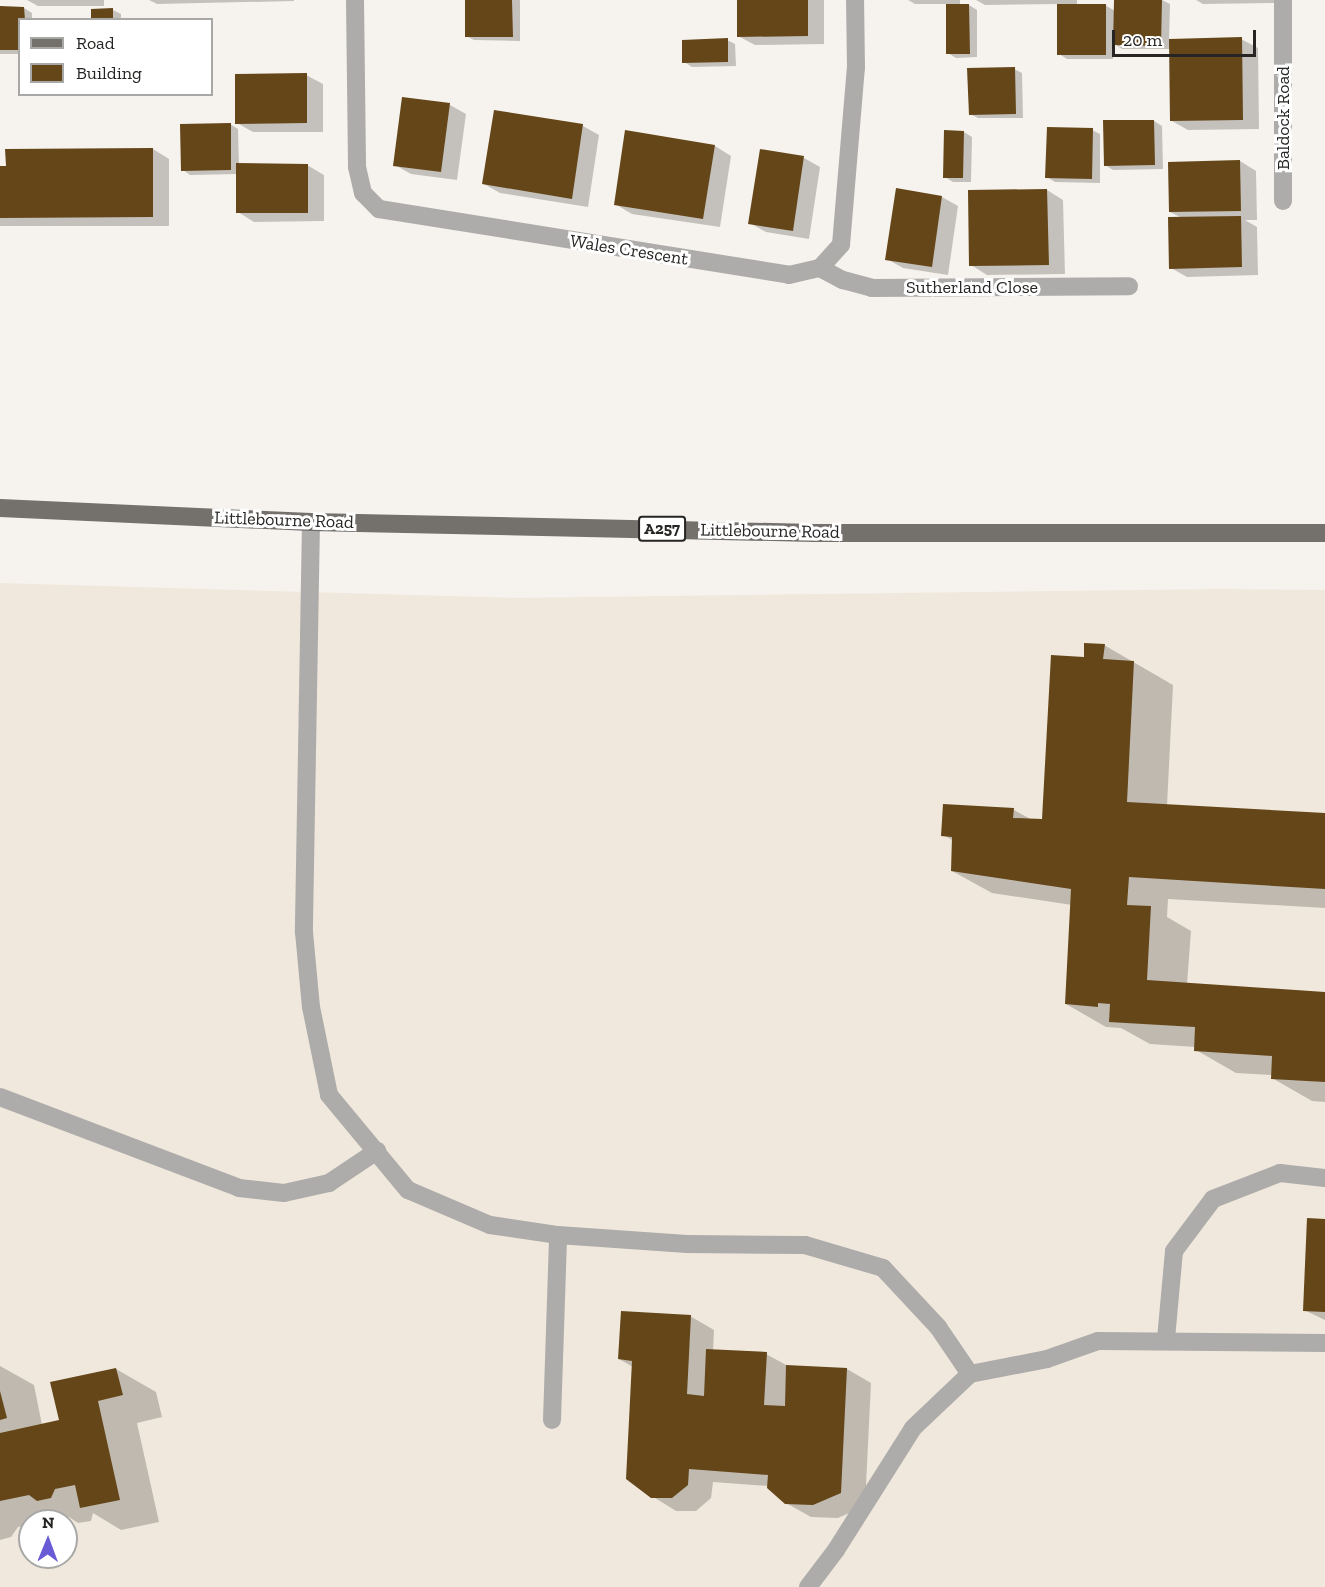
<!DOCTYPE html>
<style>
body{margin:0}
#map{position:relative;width:1325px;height:1587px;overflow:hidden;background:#f6f2ed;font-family:"Zilla Slab",serif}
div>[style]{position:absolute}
.built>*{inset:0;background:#f0e8dc}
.shadow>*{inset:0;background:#0003}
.building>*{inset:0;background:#644618}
.lane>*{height:18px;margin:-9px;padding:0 9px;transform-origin:9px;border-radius:9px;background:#adacaa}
.street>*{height:18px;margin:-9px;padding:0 9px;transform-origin:9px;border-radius:9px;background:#adacaa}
.primary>*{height:18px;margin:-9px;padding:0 9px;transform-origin:9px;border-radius:9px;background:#74716d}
span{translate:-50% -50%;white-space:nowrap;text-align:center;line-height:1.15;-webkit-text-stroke:6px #fff;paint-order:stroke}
.shield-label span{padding:2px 4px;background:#fff;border:2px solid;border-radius:4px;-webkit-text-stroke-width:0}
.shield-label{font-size:16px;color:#262523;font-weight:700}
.street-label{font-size:18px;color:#262523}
.legend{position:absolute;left:18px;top:18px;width:195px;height:78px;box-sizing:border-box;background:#fff;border:2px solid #a8a8a7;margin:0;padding:8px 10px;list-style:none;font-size:18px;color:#262523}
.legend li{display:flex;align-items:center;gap:12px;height:30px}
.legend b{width:30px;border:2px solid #a8a8a7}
.north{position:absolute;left:18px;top:1509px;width:60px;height:60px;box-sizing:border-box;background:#fff;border:2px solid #a8a8a7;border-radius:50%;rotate:1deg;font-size:16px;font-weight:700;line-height:24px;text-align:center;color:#262523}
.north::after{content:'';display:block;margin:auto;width:21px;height:27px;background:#695bd5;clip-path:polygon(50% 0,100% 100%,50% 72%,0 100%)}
.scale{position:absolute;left:1112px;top:30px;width:144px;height:27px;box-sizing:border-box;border:3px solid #262523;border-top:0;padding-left:8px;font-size:18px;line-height:21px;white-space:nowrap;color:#262523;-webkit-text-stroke:4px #fff;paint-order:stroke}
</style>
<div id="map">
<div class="built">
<i style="clip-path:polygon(evenodd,0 583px,515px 598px,1221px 589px,1325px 590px,1325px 1587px,0 1587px,0 583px,30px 1521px,66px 1521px,66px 1557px,30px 1557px,30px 1521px)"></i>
</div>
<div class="shadow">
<i style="clip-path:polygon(27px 0,104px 0,104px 6px,38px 6px)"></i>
<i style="clip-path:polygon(149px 0,294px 0,294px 1px,157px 4px)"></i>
<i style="clip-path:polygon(466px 0,520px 0,520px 41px,474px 40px,466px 36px)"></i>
<i style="clip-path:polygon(738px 0,824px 0,824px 44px,755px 45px,738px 36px)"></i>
<i style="clip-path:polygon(908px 0,960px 0,960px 5px,969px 5px,977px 10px,977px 57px,956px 58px,948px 53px,948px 4px,915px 4px)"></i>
<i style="clip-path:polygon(976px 0,1077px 0,1077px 5px,1105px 5px,1115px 11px,1115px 0,1162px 0,1170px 4px,1169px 40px,1241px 39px,1258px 48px,1259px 129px,1188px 130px,1172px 121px,1171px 49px,1122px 49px,1113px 43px,1113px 59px,1067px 59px,1059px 54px,1059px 4px,985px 5px)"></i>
<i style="clip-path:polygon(1196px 0,1274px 0,1274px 3px,1203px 4px)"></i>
<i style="clip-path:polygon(0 8px,24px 8px,32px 13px,32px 20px,20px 20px,20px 54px,0 54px)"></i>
<i style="clip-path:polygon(113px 10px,121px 14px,121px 20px,93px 20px)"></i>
<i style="clip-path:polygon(727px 40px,735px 44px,736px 66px,692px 67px,684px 62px)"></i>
<i style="clip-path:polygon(1014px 69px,1022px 73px,1023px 118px,978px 118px,970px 114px)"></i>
<i style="clip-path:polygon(306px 75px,323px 84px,323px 132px,253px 132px,237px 123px)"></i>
<i style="clip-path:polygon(450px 105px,466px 114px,457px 180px,411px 174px,395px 165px)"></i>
<i style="clip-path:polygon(495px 111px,583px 126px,599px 135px,588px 207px,500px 193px,484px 184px)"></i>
<i style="clip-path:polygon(1154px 121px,1162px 126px,1163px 169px,1113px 170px,1105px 165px)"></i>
<i style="clip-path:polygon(230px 124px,238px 129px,239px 165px,307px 165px,324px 175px,324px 221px,254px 222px,238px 212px,238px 174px,190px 175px,183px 170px)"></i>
<i style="clip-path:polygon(1092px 130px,1100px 134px,1100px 183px,1055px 182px,1047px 177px)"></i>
<i style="clip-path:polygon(964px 132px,972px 137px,971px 182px,953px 182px,945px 177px)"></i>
<i style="clip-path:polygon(715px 146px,731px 156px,720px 227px,632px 214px,615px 204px)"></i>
<i style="clip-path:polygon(153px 149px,169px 159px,169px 226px,0 226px,0 167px)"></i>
<i style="clip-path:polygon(761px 151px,804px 158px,820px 167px,809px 239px,766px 232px,750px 223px)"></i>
<i style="clip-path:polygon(1240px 161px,1256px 171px,1257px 220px,1245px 220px,1257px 227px,1258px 275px,1187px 277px,1171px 268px,1182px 218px,1170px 212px)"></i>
<i style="clip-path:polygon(897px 190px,942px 197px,958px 206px,948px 275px,903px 268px,887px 259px)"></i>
<i style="clip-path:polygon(1047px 190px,1063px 200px,1065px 274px,987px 275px,971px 265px,970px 191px)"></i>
<i style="clip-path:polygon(1104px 645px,1173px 685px,1167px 806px,1325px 815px,1325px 908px,1168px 899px,1167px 917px,1191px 931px,1187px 984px,1325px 993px,1325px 1102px,1312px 1101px,1272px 1078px,1272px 1075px,1236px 1073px,1196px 1050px,1196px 1047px,1150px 1044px,1121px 1028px,1106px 1027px,1066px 1004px,1072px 905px,992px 893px,952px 871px,954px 841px,943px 835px,1014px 810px,1032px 820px,1043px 821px,1085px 659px)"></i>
<i style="clip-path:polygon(1325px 1220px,1325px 1320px,1304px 1310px)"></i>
<i style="clip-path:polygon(690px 1316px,714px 1330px,713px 1351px,766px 1354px,788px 1366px,847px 1369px,871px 1383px,865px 1506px,838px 1518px,811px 1517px,786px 1503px,769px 1486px,713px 1482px,711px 1498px,696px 1511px,676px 1511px,652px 1496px,633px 1367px,619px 1359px)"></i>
<i style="clip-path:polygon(0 1366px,34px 1385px,42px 1425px,61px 1421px,116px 1369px,156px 1392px,162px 1417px,137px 1423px,159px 1522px,121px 1530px,93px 1513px,91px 1521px,78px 1523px,69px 1517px,30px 1521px,30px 1525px,18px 1527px,11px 1537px,0 1540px)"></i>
</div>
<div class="building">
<i style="clip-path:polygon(465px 0,512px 0,513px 37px,465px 37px)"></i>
<i style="clip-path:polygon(737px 0,808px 0,808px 36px,737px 37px)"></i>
<i style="clip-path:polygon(1114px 0,1162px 0,1161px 46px,1113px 45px)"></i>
<i style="clip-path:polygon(946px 4px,969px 4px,970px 54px,946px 54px)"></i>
<i style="clip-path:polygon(1057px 4px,1106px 4px,1106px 55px,1057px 55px)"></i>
<i style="clip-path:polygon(0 6px,24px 7px,25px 20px,20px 20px,20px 50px,0 50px)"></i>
<i style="clip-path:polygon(113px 8px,113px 20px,91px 20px,91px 9px)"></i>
<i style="clip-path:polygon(1242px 37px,1243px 120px,1170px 121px,1169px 39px)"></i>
<i style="clip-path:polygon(728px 38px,728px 62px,682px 63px,682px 40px)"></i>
<i style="clip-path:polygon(1015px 67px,1016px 114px,969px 115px,967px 68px)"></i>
<i style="clip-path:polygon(307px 73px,307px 123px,235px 124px,235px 74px)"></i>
<i style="clip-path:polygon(402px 97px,450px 103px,441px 172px,393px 166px)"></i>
<i style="clip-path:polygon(494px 110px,583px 124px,572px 199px,482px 184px)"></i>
<i style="clip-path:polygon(1103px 120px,1154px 120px,1155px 165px,1104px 166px)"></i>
<i style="clip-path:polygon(231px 123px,231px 170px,181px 171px,180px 124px)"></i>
<i style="clip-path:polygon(1047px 127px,1093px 128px,1092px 179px,1045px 178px)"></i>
<i style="clip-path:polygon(625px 130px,715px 145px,703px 219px,614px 205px)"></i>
<i style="clip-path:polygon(944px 130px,964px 131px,963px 178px,943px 178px)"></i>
<i style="clip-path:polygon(153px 148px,153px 217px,0 218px,0 166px,6px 166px,5px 149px)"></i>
<i style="clip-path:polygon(760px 149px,804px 156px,793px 231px,748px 224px)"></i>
<i style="clip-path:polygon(1240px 160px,1241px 211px,1169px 212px,1168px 162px)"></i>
<i style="clip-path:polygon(236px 163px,308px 164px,308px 213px,236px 213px)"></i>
<i style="clip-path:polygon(896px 188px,942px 196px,932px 267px,885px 260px)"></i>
<i style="clip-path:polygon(1047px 189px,1049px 265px,969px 266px,968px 190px)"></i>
<i style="clip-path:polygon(1241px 216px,1242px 267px,1169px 269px,1168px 217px)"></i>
<i style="clip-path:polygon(1084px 643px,1105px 644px,1103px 659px,1134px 661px,1127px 802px,1325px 813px,1325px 889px,1129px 877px,1127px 905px,1151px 906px,1147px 980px,1325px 992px,1325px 1082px,1271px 1079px,1272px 1056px,1194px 1051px,1195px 1027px,1109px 1022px,1110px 1004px,1098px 1003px,1098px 1007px,1065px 1004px,1071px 889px,951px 871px,952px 837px,941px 836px,943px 804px,1014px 808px,1013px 818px,1042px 819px,1051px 655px,1084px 657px)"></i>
<i style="clip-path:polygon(1307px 1218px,1325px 1219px,1325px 1312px,1303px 1311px)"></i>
<i style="clip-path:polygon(621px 1311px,691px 1315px,687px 1394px,704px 1396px,706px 1349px,767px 1352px,764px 1405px,785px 1406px,786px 1365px,847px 1368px,841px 1493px,813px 1505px,785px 1504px,767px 1488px,768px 1475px,689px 1469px,688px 1485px,672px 1498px,651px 1498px,626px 1479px,632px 1361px,618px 1359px)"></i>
<i style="clip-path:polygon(116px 1368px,123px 1395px,98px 1401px,120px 1500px,80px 1508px,75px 1485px,55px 1489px,51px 1498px,37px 1501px,29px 1495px,0 1501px,0 1433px,59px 1420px,50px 1382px)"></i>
<i style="clip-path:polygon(0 1391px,7px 1418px,0 1420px)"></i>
</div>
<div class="lane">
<i style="left:311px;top:522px;width:410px;rotate:91deg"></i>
<i style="left:304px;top:932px;width:75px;rotate:84.7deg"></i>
<i style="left:311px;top:1007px;width:90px;rotate:78.4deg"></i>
<i style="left:329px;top:1095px;width:124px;rotate:50.3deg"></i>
<i style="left:408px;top:1190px;width:89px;rotate:23.1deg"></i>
<i style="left:490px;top:1225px;width:69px;rotate:8.4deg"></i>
<i style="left:558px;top:1235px;width:129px;rotate:4deg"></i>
<i style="left:687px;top:1244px;width:118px;rotate:0.5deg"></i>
<i style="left:805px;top:1245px;width:81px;rotate:16.4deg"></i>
<i style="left:883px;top:1268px;width:81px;rotate:47deg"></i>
<i style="left:938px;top:1327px;width:57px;rotate:55.8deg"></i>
<i style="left:0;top:1097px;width:256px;rotate:20.8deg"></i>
<i style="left:239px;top:1188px;width:45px;rotate:6.3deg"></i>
<i style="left:284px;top:1193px;width:46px;rotate:-12.5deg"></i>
<i style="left:329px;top:1183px;width:58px;rotate:-33.7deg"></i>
<i style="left:1166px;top:1339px;width:88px;rotate:-84.8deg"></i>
<i style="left:1174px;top:1251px;width:65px;rotate:-53.1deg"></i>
<i style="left:1213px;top:1199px;width:72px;rotate:-21.2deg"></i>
<i style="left:1280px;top:1173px;width:45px;rotate:6.3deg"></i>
<i style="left:552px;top:1420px;width:185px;rotate:-88.1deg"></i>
<i style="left:808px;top:1587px;width:46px;rotate:-52.9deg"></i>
<i style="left:836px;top:1550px;width:144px;rotate:-57.7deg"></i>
<i style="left:913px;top:1428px;width:79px;rotate:-43.5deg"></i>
<i style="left:970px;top:1374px;width:78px;rotate:-11deg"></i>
<i style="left:1047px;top:1359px;width:54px;rotate:-19.4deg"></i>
<i style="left:1098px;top:1341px;width:227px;rotate:0.5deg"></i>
</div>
<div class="street">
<i style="left:355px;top:0;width:167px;rotate:89.3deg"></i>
<i style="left:357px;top:167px;width:27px;rotate:77deg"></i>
<i style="left:363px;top:193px;width:23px;rotate:45deg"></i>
<i style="left:379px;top:209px;width:415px;rotate:9.1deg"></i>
<i style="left:789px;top:275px;width:32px;rotate:-13deg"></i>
<i style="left:820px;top:268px;width:31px;rotate:-48deg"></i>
<i style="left:841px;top:245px;width:178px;rotate:-85.2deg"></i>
<i style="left:856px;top:68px;width:68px;rotate:-90.8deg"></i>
<i style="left:1283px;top:0;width:201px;rotate:90deg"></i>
<i style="left:820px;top:268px;width:26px;rotate:28deg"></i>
<i style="left:843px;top:280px;width:30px;rotate:15deg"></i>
<i style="left:872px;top:288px;width:257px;rotate:-0.4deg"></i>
</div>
<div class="primary">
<i style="left:0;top:508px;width:311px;rotate:2.6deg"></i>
<i style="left:311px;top:522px;width:503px;rotate:1.25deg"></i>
<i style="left:814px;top:533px;width:511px"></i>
</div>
<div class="shield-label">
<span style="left:662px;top:529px">A257</span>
</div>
<div class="street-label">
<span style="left:1283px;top:118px;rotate:-90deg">Baldock Road</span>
<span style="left:629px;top:250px;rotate:9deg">Wales Crescent</span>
<span style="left:972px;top:287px">Sutherland Close</span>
<span style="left:284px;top:520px;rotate:2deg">Littlebourne Road</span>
<span style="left:770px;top:531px;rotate:1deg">Littlebourne Road</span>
</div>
<ul class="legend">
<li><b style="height:8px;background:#74716d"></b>Road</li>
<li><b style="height:16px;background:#644618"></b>Building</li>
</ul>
<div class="north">N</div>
<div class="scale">20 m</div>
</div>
